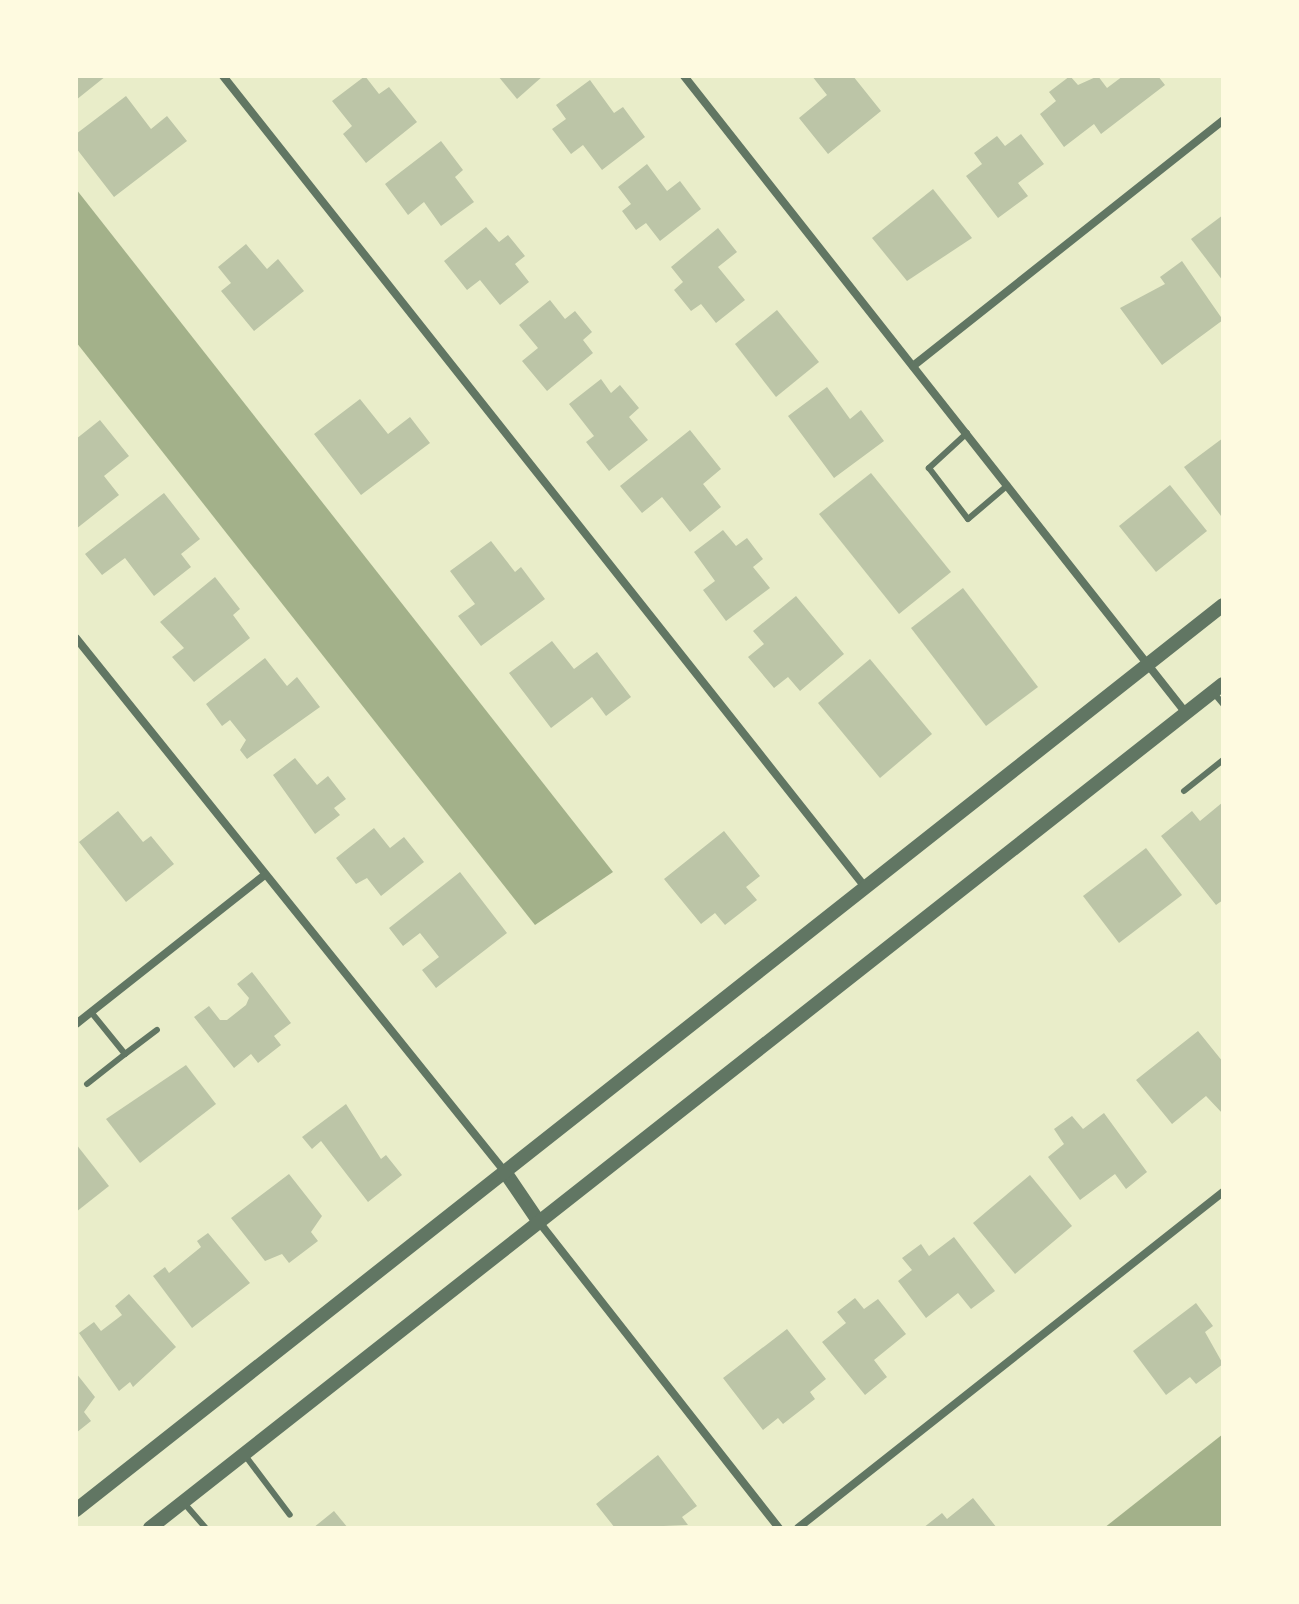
<!DOCTYPE html>
<style>
body{margin:0}
#map{position:relative;width:1299px;height:1604px;overflow:hidden;background:#e9edc9;font-family:"Noto Sans",sans-serif}
div>[style]{position:absolute}
.water>*{inset:0;background:#a3b18a}
.building>*{inset:0;background:#bcc5a7}
.service>*{height:6px;margin:-3px;padding:0 3px;transform-origin:3px;border-radius:3px;background:#617663}
.minor>*{height:8px;margin:-4px;padding:0 4px;transform-origin:4px;border-radius:4px;background:#617663}
.tertiary>*{height:14px;margin:-7px;padding:0 7px;transform-origin:7px;border-radius:7px;background:#617663}
span{translate:-50% -50%;white-space:nowrap;text-align:center;line-height:1.15;-webkit-text-stroke:6px #fefae0;paint-order:stroke}
.frame{position:absolute;inset:0;border:78px solid #fefae0;pointer-events:none}
</style>
<div id="map">
<div class="water">
<i style="clip-path:polygon(76px 189px,613px 872px,535px 925px,76px 342px)"></i>
<i style="clip-path:polygon(1223px 1434px,1223px 1528px,1104px 1528px)"></i>
</div>
<div class="building">
<i style="clip-path:polygon(76px 76px,106px 76px,76px 100px)"></i>
<i style="clip-path:polygon(365px 76px,379px 94px,389px 87px,417px 122px,366px 163px,343px 134px,352px 126px,332px 101px)"></i>
<i style="clip-path:polygon(498px 76px,543px 76px,517px 99px)"></i>
<i style="clip-path:polygon(812px 76px,853px 76px,881px 111px,828px 154px,799px 118px,827px 95px)"></i>
<i style="clip-path:polygon(1070px 76px,1078px 85px,1098px 76px,1107px 88px,1123px 76px,1158px 76px,1165px 85px,1101px 134px,1094px 124px,1064px 147px,1040px 114px,1056px 101px,1049px 92px)"></i>
<i style="clip-path:polygon(590px 80px,614px 113px,623px 107px,645px 137px,602px 170px,583px 145px,571px 154px,552px 129px,566px 119px,556px 105px)"></i>
<i style="clip-path:polygon(126px 96px,151px 129px,167px 116px,187px 141px,114px 197px,76px 148px,76px 134px)"></i>
<i style="clip-path:polygon(1021px 134px,1044px 164px,1018px 183px,1028px 196px,998px 218px,966px 176px,982px 164px,974px 153px,997px 136px,1005px 146px)"></i>
<i style="clip-path:polygon(441px 141px,463px 170px,455px 177px,474px 202px,441px 226px,424px 202px,408px 215px,385px 184px)"></i>
<i style="clip-path:polygon(647px 164px,667px 191px,680px 181px,701px 209px,660px 241px,646px 223px,636px 230px,622px 211px,631px 204px,618px 187px)"></i>
<i style="clip-path:polygon(933px 189px,972px 238px,907px 281px,872px 238px)"></i>
<i style="clip-path:polygon(1223px 215px,1223px 281px,1191px 239px)"></i>
<i style="clip-path:polygon(486px 227px,499px 242px,508px 235px,525px 256px,515px 264px,529px 282px,500px 305px,480px 280px,467px 290px,444px 261px)"></i>
<i style="clip-path:polygon(718px 228px,737px 252px,718px 267px,745px 300px,716px 323px,701px 304px,691px 311px,674px 290px,683px 282px,671px 267px)"></i>
<i style="clip-path:polygon(246px 244px,267px 269px,278px 259px,304px 291px,254px 331px,221px 291px,231px 283px,218px 267px)"></i>
<i style="clip-path:polygon(1182px 261px,1223px 320px,1162px 365px,1120px 308px,1165px 284px,1160px 277px)"></i>
<i style="clip-path:polygon(550px 300px,565px 319px,575px 311px,592px 332px,583px 340px,593px 353px,547px 391px,522px 361px,538px 348px,519px 325px)"></i>
<i style="clip-path:polygon(777px 310px,819px 362px,776px 397px,735px 344px)"></i>
<i style="clip-path:polygon(601px 379px,611px 393px,620px 385px,639px 408px,629px 417px,648px 440px,609px 471px,586px 442px,594px 436px,569px 404px)"></i>
<i style="clip-path:polygon(827px 387px,850px 419px,861px 410px,884px 441px,834px 478px,788px 416px)"></i>
<i style="clip-path:polygon(360px 399px,388px 434px,410px 417px,430px 443px,361px 495px,314px 434px)"></i>
<i style="clip-path:polygon(100px 420px,129px 456px,104px 476px,119px 495px,76px 529px,76px 439px)"></i>
<i style="clip-path:polygon(690px 430px,721px 469px,703px 484px,721px 507px,690px 532px,662px 497px,642px 513px,620px 486px)"></i>
<i style="clip-path:polygon(1223px 438px,1223px 515px,1221px 516px,1184px 467px)"></i>
<i style="clip-path:polygon(871px 473px,951px 572px,899px 614px,819px 514px)"></i>
<i style="clip-path:polygon(1170px 485px,1207px 531px,1156px 572px,1119px 526px)"></i>
<i style="clip-path:polygon(164px 493px,200px 539px,181px 554px,191px 567px,154px 596px,125px 558px,102px 575px,85px 554px)"></i>
<i style="clip-path:polygon(723px 530px,736px 546px,747px 538px,763px 559px,753px 567px,770px 588px,726px 621px,703px 590px,715px 581px,694px 552px)"></i>
<i style="clip-path:polygon(491px 541px,515px 572px,521px 567px,545px 599px,481px 646px,458px 616px,475px 604px,450px 571px)"></i>
<i style="clip-path:polygon(215px 577px,240px 609px,233px 615px,250px 638px,194px 682px,172px 657px,184px 648px,160px 622px)"></i>
<i style="clip-path:polygon(963px 588px,1038px 687px,986px 726px,911px 628px)"></i>
<i style="clip-path:polygon(796px 596px,844px 654px,800px 691px,788px 677px,774px 688px,748px 657px,764px 644px,753px 631px)"></i>
<i style="clip-path:polygon(552px 641px,574px 669px,597px 652px,631px 697px,606px 716px,592px 697px,551px 728px,509px 673px)"></i>
<i style="clip-path:polygon(265px 658px,287px 686px,297px 677px,320px 707px,247px 759px,240px 750px,246px 740px,230px 720px,222px 726px,206px 704px)"></i>
<i style="clip-path:polygon(870px 659px,932px 734px,880px 778px,818px 703px)"></i>
<i style="clip-path:polygon(295px 758px,317px 785px,328px 776px,346px 799px,334px 808px,340px 815px,315px 834px,273px 775px)"></i>
<i style="clip-path:polygon(1223px 802px,1223px 900px,1216px 905px,1161px 836px,1192px 811px,1200px 821px)"></i>
<i style="clip-path:polygon(118px 811px,143px 842px,151px 836px,174px 864px,126px 902px,79px 842px)"></i>
<i style="clip-path:polygon(374px 828px,390px 848px,404px 837px,424px 862px,381px 896px,367px 878px,356px 884px,336px 858px)"></i>
<i style="clip-path:polygon(724px 831px,760px 876px,746px 887px,757px 900px,725px 925px,715px 913px,701px 924px,664px 879px)"></i>
<i style="clip-path:polygon(1146px 848px,1182px 895px,1119px 943px,1083px 896px)"></i>
<i style="clip-path:polygon(460px 872px,507px 933px,436px 988px,422px 970px,439px 957px,420px 933px,403px 946px,389px 928px)"></i>
<i style="clip-path:polygon(252px 972px,291px 1023px,274px 1036px,281px 1045px,258px 1063px,251px 1054px,234px 1068px,194px 1017px,209px 1006px,220px 1020px,227px 1020px,246px 1005px,249px 998px,237px 984px)"></i>
<i style="clip-path:polygon(1198px 1031px,1223px 1062px,1223px 1114px,1206px 1096px,1172px 1124px,1136px 1080px)"></i>
<i style="clip-path:polygon(186px 1065px,216px 1104px,140px 1163px,106px 1119px)"></i>
<i style="clip-path:polygon(346px 1104px,381px 1159px,386px 1155px,402px 1175px,368px 1202px,321px 1141px,312px 1149px,302px 1137px)"></i>
<i style="clip-path:polygon(1104px 1113px,1147px 1172px,1126px 1189px,1115px 1174px,1080px 1200px,1048px 1157px,1064px 1144px,1054px 1129px,1072px 1116px,1083px 1129px)"></i>
<i style="clip-path:polygon(76px 1144px,109px 1186px,76px 1212px)"></i>
<i style="clip-path:polygon(289px 1174px,322px 1216px,311px 1232px,318px 1241px,289px 1263px,282px 1254px,265px 1261px,231px 1218px)"></i>
<i style="clip-path:polygon(1030px 1175px,1072px 1226px,1015px 1274px,973px 1223px)"></i>
<i style="clip-path:polygon(208px 1233px,250px 1283px,192px 1328px,153px 1276px,165px 1267px,169px 1273px,201px 1247px,197px 1241px)"></i>
<i style="clip-path:polygon(954px 1237px,995px 1291px,971px 1309px,958px 1293px,926px 1318px,898px 1281px,912px 1270px,902px 1258px,921px 1244px,929px 1256px)"></i>
<i style="clip-path:polygon(129px 1294px,176px 1347px,133px 1387px,130px 1382px,119px 1391px,79px 1333px,94px 1322px,101px 1331px,122px 1315px,115px 1306px)"></i>
<i style="clip-path:polygon(855px 1298px,864px 1309px,878px 1299px,906px 1334px,874px 1360px,887px 1377px,865px 1395px,822px 1342px,846px 1323px,837px 1312px)"></i>
<i style="clip-path:polygon(1196px 1303px,1213px 1326px,1205px 1332px,1223px 1364px,1196px 1384px,1190px 1377px,1166px 1395px,1133px 1351px)"></i>
<i style="clip-path:polygon(787px 1329px,826px 1379px,810px 1392px,815px 1399px,783px 1424px,778px 1418px,763px 1430px,723px 1378px)"></i>
<i style="clip-path:polygon(76px 1373px,95px 1397px,84px 1412px,91px 1421px,76px 1433px)"></i>
<i style="clip-path:polygon(658px 1455px,697px 1506px,682px 1517px,688px 1525px,615px 1528px,596px 1504px)"></i>
<i style="clip-path:polygon(973px 1498px,997px 1528px,923px 1528px,942px 1513px,947px 1519px)"></i>
<i style="clip-path:polygon(334px 1511px,348px 1528px,313px 1528px)"></i>
</div>
<div class="service">
<i style="left:967px;top:433px;width:52px;rotate:137.4deg"></i>
<i style="left:929px;top:468px;width:64px;rotate:52.6deg"></i>
<i style="left:968px;top:519px;width:52px;rotate:-40.4deg"></i>
<i style="left:1213px;top:692px;width:16px;rotate:50deg"></i>
<i style="left:1184px;top:791px;width:50px;rotate:-38.5deg"></i>
<i style="left:125px;top:1054px;width:40px;rotate:-37deg"></i>
<i style="left:87px;top:1084px;width:48px;rotate:-38.3deg"></i>
<i style="left:125px;top:1054px;width:54px;rotate:-129deg"></i>
<i style="left:244px;top:1454px;width:76px;rotate:53deg"></i>
<i style="left:184px;top:1503px;width:33px;rotate:49deg"></i>
</div>
<div class="minor">
<i style="left:223px;top:76px;width:1034px;rotate:51.63deg"></i>
<i style="left:684px;top:76px;width:811px;rotate:51.76deg"></i>
<i style="left:913px;top:366px;width:396px;rotate:-38.4deg"></i>
<i style="left:76px;top:638px;width:685px;rotate:51.22deg"></i>
<i style="left:76px;top:1024px;width:241px;rotate:-38.3deg"></i>
<i style="left:539px;top:1222px;width:389px;rotate:51.9deg"></i>
<i style="left:798px;top:1528px;width:542px;rotate:-38.33deg"></i>
</div>
<div class="tertiary">
<i style="left:505px;top:1172px;width:60px;rotate:55.8deg"></i>
<i style="left:76px;top:1510px;width:1461px;rotate:-38.27deg"></i>
<i style="left:150px;top:1528px;width:1365px;rotate:-38.19deg"></i>
</div>
<div class="frame"></div>
</div>
